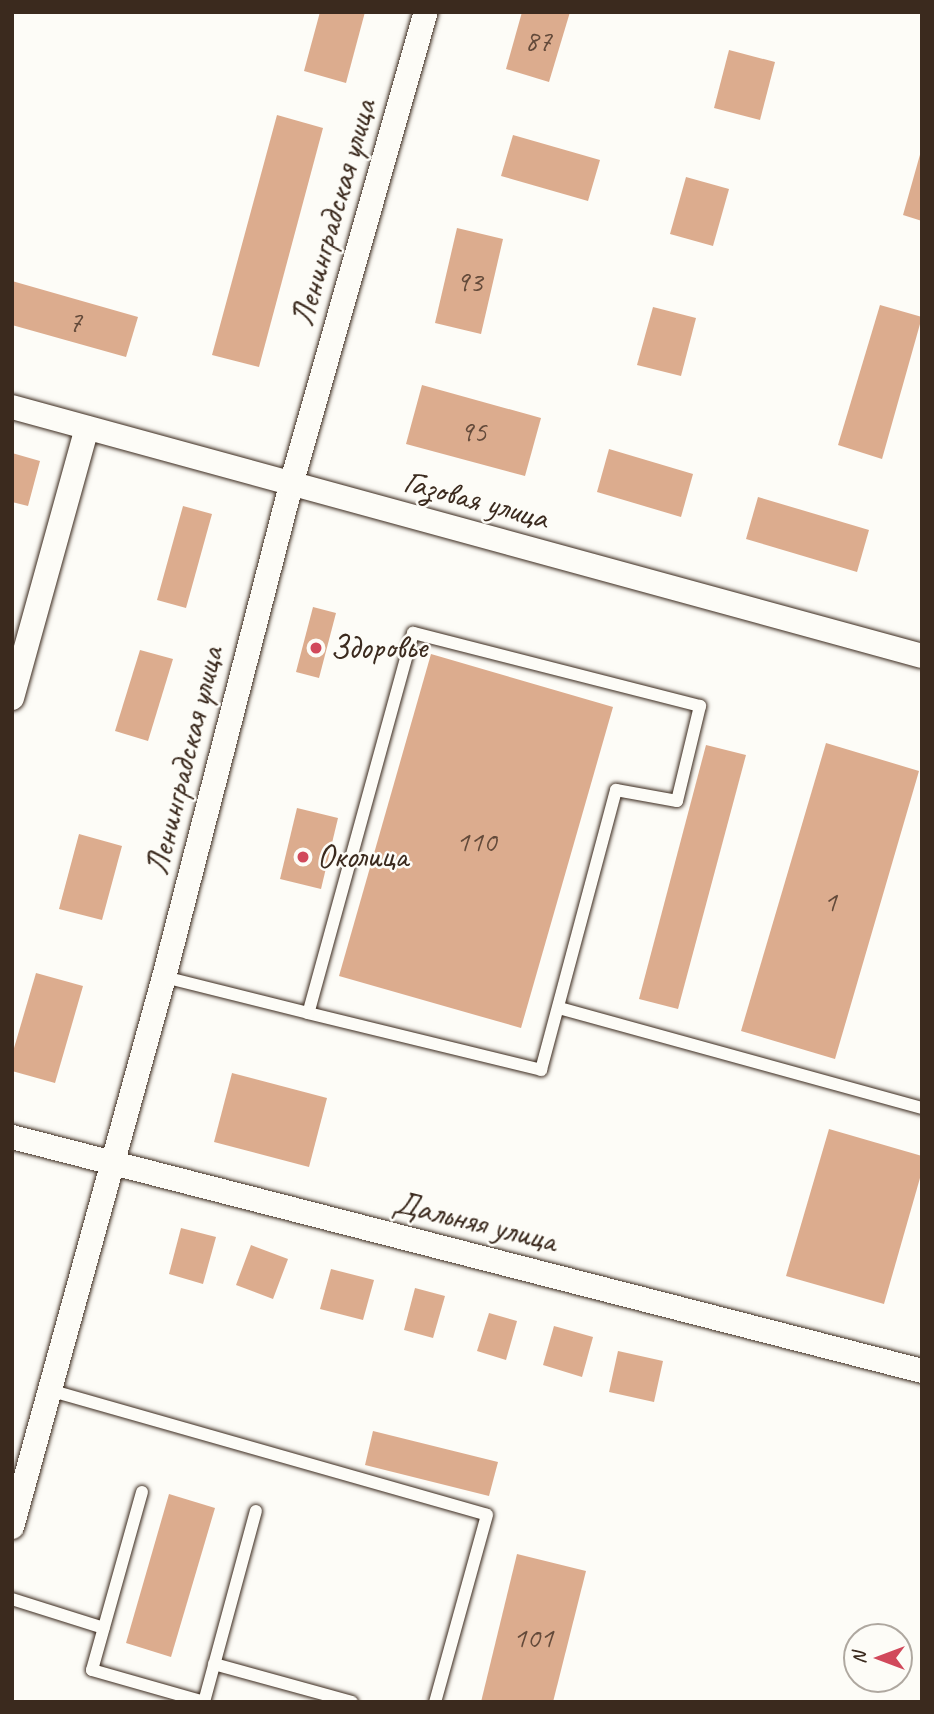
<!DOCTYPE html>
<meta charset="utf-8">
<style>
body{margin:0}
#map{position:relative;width:934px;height:1714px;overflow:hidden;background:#fdfcf7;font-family:Caveat,sans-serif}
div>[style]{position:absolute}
.building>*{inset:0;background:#dcac8e}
.roads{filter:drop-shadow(0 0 2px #3b2a1e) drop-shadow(0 0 2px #3b2a1e)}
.lane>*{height:12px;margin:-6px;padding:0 6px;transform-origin:6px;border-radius:6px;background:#fdfcf7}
.street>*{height:24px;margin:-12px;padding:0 12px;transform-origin:12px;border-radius:12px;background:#fdfcf7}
.dots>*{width:19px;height:19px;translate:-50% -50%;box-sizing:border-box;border:4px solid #fdfcf7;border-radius:50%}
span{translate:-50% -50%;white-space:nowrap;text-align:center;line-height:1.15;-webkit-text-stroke:5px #fdfcf7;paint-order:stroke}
.number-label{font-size:30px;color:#634a3a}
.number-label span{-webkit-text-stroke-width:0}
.street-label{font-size:33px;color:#3b2a1e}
.poi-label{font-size:33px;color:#3b2a1e}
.left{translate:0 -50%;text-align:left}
.frame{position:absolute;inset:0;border:14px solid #3b2a1e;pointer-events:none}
.north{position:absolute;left:843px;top:1623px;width:70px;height:70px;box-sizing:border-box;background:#fdfcf7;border:2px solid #afa8a0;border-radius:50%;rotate:270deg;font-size:19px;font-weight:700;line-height:28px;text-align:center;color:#3b2a1e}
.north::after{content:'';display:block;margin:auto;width:24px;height:32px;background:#d1495b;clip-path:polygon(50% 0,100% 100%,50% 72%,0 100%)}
</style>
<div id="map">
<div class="building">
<i style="clip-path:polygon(320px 12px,365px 12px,346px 83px,304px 71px)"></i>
<i style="clip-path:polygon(522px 12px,570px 12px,549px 82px,506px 69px)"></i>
<i style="clip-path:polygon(729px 50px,775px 62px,760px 120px,714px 108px)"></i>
<i style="clip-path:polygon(277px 115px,323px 128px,259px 367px,212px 355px)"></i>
<i style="clip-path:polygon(513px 135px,600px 160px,588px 201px,501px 176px)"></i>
<i style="clip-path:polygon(921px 151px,922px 151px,922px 221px,903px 215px)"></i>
<i style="clip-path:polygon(686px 177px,729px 189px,713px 246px,670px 234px)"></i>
<i style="clip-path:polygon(457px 228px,503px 239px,481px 334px,435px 323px)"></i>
<i style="clip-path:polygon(12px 281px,138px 317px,126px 357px,12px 325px)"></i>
<i style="clip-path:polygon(880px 305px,922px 317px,882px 459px,838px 445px)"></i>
<i style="clip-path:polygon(653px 307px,696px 318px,681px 376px,637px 365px)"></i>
<i style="clip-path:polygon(422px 385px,541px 418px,525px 476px,406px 444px)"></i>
<i style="clip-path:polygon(609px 449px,693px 474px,681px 517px,597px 492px)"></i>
<i style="clip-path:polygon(12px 453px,40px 461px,28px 506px,12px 502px)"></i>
<i style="clip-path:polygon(758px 497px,869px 530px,857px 572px,746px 539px)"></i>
<i style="clip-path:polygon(183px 506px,212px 514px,186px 608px,157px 600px)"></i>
<i style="clip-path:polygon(313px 607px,336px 613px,319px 678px,296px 672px)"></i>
<i style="clip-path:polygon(140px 650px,173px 659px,148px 741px,115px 731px)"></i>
<i style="clip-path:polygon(431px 654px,613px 707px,521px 1028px,339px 976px)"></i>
<i style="clip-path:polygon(826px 743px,919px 771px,835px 1059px,741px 1031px)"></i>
<i style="clip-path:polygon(706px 745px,746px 755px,678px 1009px,639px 999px)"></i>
<i style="clip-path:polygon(297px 808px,338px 818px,321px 889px,280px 879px)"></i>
<i style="clip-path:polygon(79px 834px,122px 846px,102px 920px,59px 909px)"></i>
<i style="clip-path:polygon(36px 973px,83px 986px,55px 1083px,12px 1071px,12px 1055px)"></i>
<i style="clip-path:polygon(232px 1073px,327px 1098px,309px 1167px,214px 1142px)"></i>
<i style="clip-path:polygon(829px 1129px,922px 1156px,922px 1171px,884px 1304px,786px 1276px)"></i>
<i style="clip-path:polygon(181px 1228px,216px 1237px,203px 1284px,169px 1274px)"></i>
<i style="clip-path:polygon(251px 1245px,288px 1259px,273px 1299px,236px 1285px)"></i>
<i style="clip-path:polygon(331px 1269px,374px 1280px,363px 1320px,320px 1309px)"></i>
<i style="clip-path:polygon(415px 1288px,445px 1296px,433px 1338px,404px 1330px)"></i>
<i style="clip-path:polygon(489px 1313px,517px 1321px,506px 1360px,477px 1351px)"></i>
<i style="clip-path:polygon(554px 1326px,593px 1337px,582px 1377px,543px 1365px)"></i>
<i style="clip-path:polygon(618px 1351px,663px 1361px,654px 1402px,609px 1392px)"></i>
<i style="clip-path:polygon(373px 1431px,498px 1462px,489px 1496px,365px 1465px)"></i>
<i style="clip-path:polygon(169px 1494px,215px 1508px,171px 1657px,126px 1643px)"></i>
<i style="clip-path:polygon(517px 1554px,586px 1571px,553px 1702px,481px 1702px)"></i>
</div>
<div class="roads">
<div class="lane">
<i style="left:164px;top:977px;width:148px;rotate:14deg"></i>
<i style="left:308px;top:1013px;width:240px;rotate:13.7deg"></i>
<i style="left:541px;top:1070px;width:290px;rotate:-75deg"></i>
<i style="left:616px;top:790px;width:62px;rotate:10.2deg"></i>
<i style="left:677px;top:801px;width:98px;rotate:-76.4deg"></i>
<i style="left:700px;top:706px;width:296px;rotate:-165.7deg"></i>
<i style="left:413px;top:633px;width:394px;rotate:105.4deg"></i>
<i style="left:559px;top:1008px;width:377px;rotate:15.4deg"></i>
<i style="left:49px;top:1390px;width:455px;rotate:15.9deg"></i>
<i style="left:487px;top:1515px;width:194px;rotate:105.5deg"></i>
<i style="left:142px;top:1492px;width:185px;rotate:105.7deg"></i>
<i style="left:92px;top:1670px;width:116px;rotate:15.9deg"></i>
<i style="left:204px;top:1702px;width:198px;rotate:-74.8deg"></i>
<i style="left:12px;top:1599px;width:96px;rotate:17.5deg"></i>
<i style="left:214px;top:1664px;width:143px;rotate:15.4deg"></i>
</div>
<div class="street">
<i style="left:12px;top:407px;width:943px;rotate:15.3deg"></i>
<i style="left:12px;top:698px;width:280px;rotate:-74.5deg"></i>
<i style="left:12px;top:1137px;width:940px;rotate:14.42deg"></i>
<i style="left:12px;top:1527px;width:571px;rotate:-74.55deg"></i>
<i style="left:164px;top:977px;width:508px;rotate:-75.53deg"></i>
<i style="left:291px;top:485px;width:492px;rotate:-74.1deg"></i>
</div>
</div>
<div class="dots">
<i style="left:316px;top:648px;background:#d1495b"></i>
<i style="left:303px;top:857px;background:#d1495b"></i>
</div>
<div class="number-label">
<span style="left:538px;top:40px">87</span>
<span style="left:469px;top:281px">93</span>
<span style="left:75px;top:321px">7</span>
<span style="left:473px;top:431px">95</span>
<span style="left:476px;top:841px">110</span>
<span style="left:830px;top:901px">1</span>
<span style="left:533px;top:1637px">101</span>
</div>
<div class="street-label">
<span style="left:334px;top:213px;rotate:-74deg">Ленинградская улица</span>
<span style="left:476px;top:500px;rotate:15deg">Газовая улица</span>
<span style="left:185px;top:761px;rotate:-76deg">Ленинградская улица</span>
<span style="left:475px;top:1222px;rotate:14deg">Дальняя улица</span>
</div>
<div class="poi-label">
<span class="left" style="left:330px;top:648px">Здоровье</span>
<span class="left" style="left:317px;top:857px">Околица</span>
</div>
<div class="frame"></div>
<div class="north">N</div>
</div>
